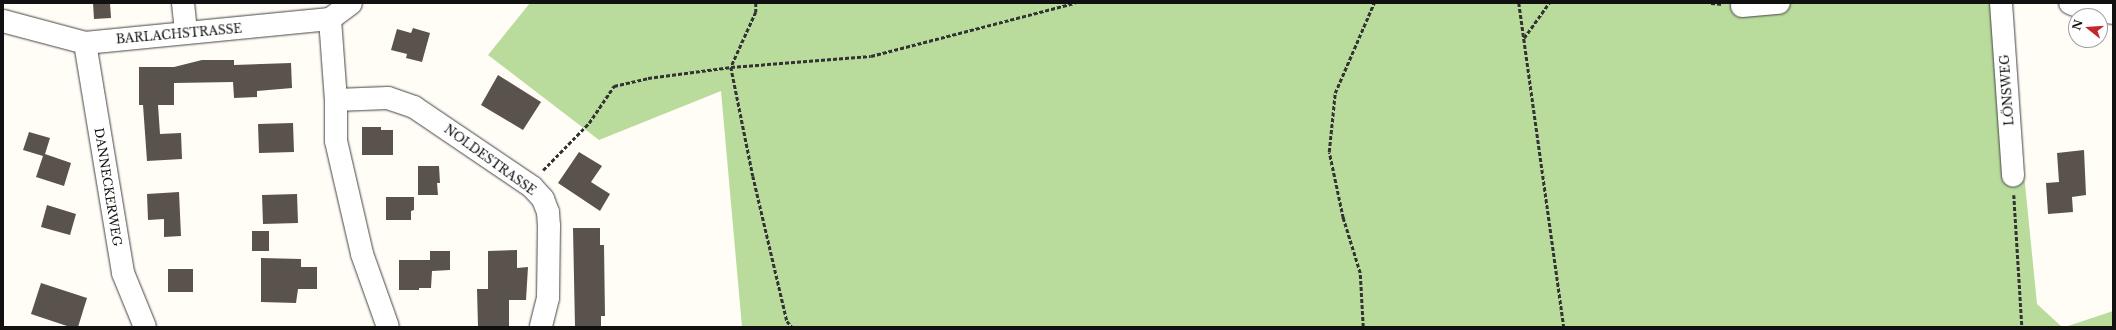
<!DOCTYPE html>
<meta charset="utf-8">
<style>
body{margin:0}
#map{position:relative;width:2116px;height:330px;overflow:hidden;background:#fffdf5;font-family:"Libre Baskerville",serif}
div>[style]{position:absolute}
.forest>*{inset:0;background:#b9dc9c}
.building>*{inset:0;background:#5a524d}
.path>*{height:2.5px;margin-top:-1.25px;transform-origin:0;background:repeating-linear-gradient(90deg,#333 0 4px,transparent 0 6px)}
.roads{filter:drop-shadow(0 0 1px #444) drop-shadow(0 0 1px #444)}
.minor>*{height:22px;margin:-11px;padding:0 11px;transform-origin:11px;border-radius:11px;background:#fff}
span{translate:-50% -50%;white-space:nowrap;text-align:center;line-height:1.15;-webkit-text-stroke:4px #fff;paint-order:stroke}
.street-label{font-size:12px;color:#111}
.frame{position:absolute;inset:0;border:4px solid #111;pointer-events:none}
.north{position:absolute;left:2068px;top:8px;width:40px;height:40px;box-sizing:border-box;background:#fff;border:1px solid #a0a0a0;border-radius:50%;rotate:287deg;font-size:11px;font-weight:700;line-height:16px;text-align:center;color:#111}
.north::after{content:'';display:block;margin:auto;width:14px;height:18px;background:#c4262e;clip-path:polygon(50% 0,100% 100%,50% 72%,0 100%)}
</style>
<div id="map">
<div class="forest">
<i style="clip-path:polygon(530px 3px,2007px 3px,2037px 304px,2062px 327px,742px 327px,721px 91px,599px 140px,488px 55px)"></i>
<i style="clip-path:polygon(2113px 311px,2113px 327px,2065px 327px)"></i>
</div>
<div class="building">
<i style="clip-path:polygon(93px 3px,110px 3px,111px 18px,94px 19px)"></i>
<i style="clip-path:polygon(413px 28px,430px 33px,422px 62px,406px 58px,407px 54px,391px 50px,397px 29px,411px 33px)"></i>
<i style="clip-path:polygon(202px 60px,234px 60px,234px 65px,291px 63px,292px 88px,257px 91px,257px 97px,234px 98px,233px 82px,174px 83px,174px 105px,158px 105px,160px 134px,181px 133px,182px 159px,147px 161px,143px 105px,139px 105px,139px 67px,174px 67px)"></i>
<i style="clip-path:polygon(498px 75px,541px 102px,523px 130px,481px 105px)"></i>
<i style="clip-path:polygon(293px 123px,294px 152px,259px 153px,258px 124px)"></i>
<i style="clip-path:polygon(362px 127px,381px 127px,381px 130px,393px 130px,393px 155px,362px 155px)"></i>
<i style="clip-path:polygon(29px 132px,50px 138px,45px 154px,71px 163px,64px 186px,36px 177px,43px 156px,23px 150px)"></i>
<i style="clip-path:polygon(2084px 150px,2086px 195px,2072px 197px,2073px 212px,2048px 214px,2046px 183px,2059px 182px,2057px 153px)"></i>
<i style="clip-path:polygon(579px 152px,602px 166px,591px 182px,610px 194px,600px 211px,558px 183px)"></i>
<i style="clip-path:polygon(418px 166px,439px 166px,440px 183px,437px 183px,438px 195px,418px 195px)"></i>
<i style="clip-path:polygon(179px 192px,181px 236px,164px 237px,164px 219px,148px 220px,147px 194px)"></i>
<i style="clip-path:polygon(297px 194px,298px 223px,263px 224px,262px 195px)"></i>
<i style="clip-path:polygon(386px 197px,414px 197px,414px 210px,411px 211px,411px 220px,386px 220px)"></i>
<i style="clip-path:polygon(47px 205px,76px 214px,70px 235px,41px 227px)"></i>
<i style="clip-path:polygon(573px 228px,600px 228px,600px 245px,604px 245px,605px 316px,601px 316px,601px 327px,575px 327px)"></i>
<i style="clip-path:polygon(252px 231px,269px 231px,269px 251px,252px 251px)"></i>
<i style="clip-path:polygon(517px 250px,517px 268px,528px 267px,526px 300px,509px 300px,509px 327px,478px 327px,477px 289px,488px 289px,488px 251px)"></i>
<i style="clip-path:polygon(430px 251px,450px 251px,450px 270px,432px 271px,431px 288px,419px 288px,419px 290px,399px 290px,399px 260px,430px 260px)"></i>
<i style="clip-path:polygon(261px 258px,301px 259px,301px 267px,317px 267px,317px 289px,298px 289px,296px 303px,261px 302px)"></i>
<i style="clip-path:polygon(168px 269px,193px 269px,193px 292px,168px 292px)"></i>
<i style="clip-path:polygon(41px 283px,87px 298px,78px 327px,70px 327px,31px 314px)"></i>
</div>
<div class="path">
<i style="left:756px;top:3px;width:9px;rotate:90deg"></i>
<i style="left:756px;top:12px;width:60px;rotate:114.4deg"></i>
<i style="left:731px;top:67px;width:111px;rotate:78.6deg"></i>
<i style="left:753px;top:176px;width:149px;rotate:76.8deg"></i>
<i style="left:787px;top:321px;width:8px;rotate:50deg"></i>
<i style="left:1519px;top:3px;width:327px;rotate:82.1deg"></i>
<i style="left:1711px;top:3px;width:12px;rotate:5deg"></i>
<i style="left:1524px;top:38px;width:43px;rotate:-54.5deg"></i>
<i style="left:543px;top:170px;width:66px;rotate:-45.6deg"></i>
<i style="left:589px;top:123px;width:45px;rotate:-56deg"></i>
<i style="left:614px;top:86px;width:35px;rotate:-13deg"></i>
<i style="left:648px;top:78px;width:84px;rotate:-7.5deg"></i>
<i style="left:731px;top:67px;width:140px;rotate:-4.5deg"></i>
<i style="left:871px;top:56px;width:211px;rotate:-14.6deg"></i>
<i style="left:2014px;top:195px;width:132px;rotate:86.5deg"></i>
<i style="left:1363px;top:327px;width:54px;rotate:-93.2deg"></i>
<i style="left:1360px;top:273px;width:58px;rotate:-107.2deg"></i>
<i style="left:1343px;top:218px;width:67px;rotate:-102deg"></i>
<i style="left:1329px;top:152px;width:59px;rotate:-84.2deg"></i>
<i style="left:1335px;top:93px;width:98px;rotate:-66.6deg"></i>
</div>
<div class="roads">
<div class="minor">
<i style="left:183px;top:3px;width:30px;rotate:84deg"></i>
<i style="left:2001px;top:3px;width:173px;rotate:86deg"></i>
<i style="left:2070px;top:3px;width:16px;rotate:22deg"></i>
<i style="left:2085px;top:9px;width:28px;rotate:8deg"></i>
<i style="left:1742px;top:6px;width:37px;rotate:-5deg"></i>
<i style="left:330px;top:19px;width:81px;rotate:85.8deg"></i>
<i style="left:336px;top:100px;width:41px;rotate:90deg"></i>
<i style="left:336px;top:141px;width:116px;rotate:77deg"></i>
<i style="left:362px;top:254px;width:77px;rotate:70.4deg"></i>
<i style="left:3px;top:21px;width:85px;rotate:15deg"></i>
<i style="left:85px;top:43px;width:246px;rotate:-5.6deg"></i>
<i style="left:330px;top:19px;width:26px;rotate:-37deg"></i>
<i style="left:85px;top:43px;width:233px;rotate:80.6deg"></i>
<i style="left:123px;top:273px;width:58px;rotate:67.8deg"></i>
<i style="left:336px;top:100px;width:52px;rotate:-2.2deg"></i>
<i style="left:388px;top:98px;width:28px;rotate:19deg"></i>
<i style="left:414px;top:107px;width:143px;rotate:34.1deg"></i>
<i style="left:532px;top:187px;width:16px;rotate:47deg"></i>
<i style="left:543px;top:199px;width:14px;rotate:69deg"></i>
<i style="left:548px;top:212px;width:14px;rotate:86deg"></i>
<i style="left:549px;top:226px;width:72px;rotate:90.8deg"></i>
<i style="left:548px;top:298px;width:30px;rotate:104deg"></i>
</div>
</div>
<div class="street-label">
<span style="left:179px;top:34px;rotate:-5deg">BARLACHSTRASSE</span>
<span style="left:2007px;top:90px;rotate:-94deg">LÖNSWEG</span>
<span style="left:490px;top:160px;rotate:36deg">NOLDESTRASSE</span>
<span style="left:108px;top:187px;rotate:81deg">DANNECKERWEG</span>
</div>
<div class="frame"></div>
<div class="north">N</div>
</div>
